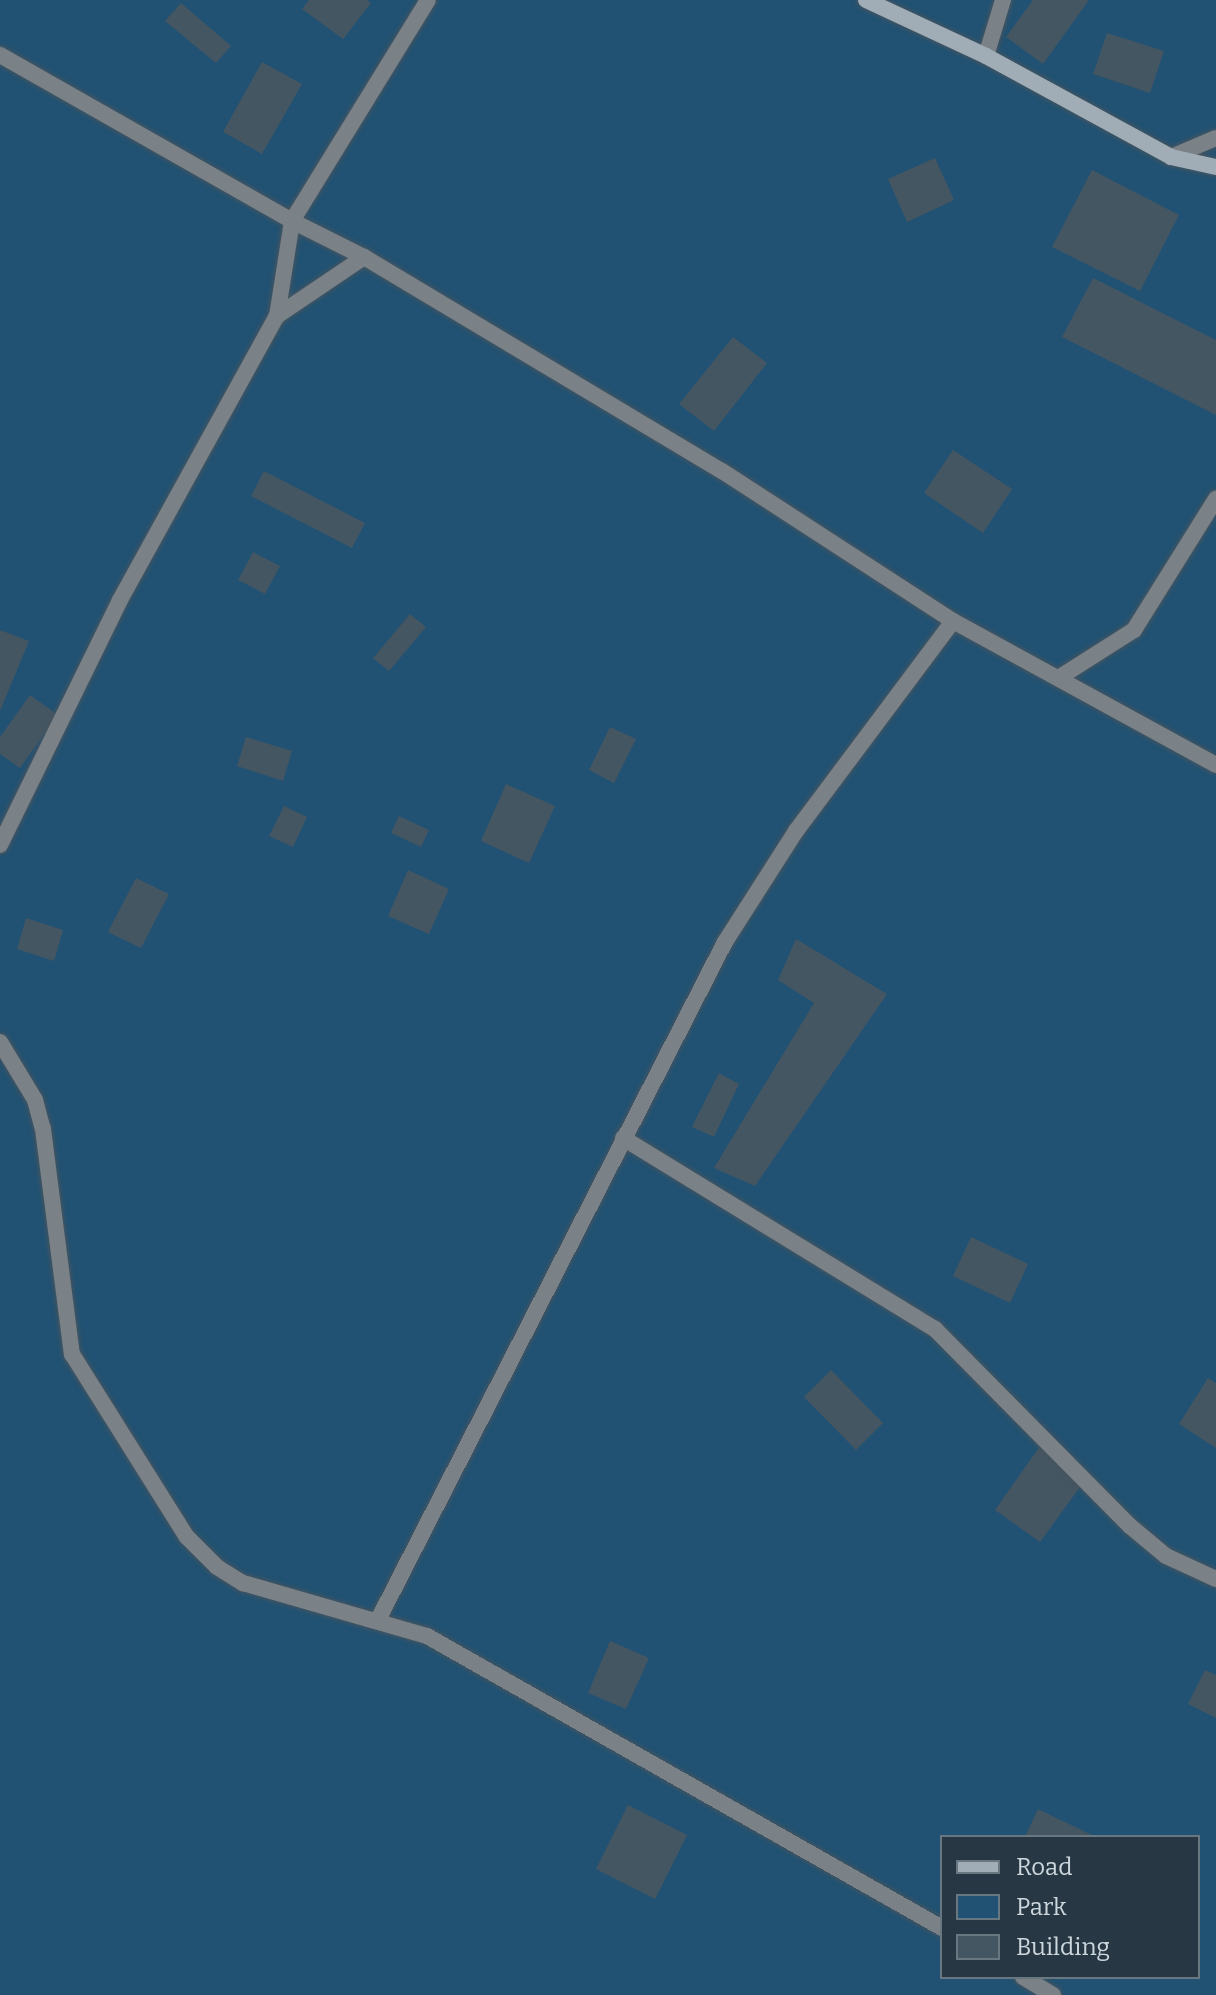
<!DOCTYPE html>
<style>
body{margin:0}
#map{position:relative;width:1216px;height:1995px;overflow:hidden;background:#273743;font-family:Bitter,serif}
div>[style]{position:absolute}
.green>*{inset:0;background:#215273}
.building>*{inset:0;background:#455663}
.roads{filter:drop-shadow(0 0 2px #45545f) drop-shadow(0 0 2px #45545f)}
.street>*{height:16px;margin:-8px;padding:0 8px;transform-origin:8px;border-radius:8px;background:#7a8288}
.secondary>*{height:16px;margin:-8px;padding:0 8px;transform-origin:8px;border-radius:8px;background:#a0adb7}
span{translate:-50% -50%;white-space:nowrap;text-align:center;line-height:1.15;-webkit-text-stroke:6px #273743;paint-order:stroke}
.legend{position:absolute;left:940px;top:1835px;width:260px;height:144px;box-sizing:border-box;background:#273743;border:2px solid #697781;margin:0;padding:10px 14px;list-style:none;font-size:24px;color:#cdd7de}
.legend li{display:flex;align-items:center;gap:16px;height:40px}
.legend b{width:40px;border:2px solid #697781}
</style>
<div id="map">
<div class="green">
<i style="clip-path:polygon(evenodd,0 0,1216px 0,1216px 1995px,0 1995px,0 0,942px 1837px,1198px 1837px,1198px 1977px,942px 1977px,942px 1837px)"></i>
</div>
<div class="building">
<i style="clip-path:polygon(309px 0,367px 0,371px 3px,343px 39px,302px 9px)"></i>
<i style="clip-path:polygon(1033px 0,1089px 0,1043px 64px,1006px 37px)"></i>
<i style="clip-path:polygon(181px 3px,231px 46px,216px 63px,165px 21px)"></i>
<i style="clip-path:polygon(1107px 33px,1164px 51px,1150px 93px,1093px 74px)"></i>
<i style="clip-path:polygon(262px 62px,302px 84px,262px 154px,223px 132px)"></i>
<i style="clip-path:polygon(935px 158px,954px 200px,907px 222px,888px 179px)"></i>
<i style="clip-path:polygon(1092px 170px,1179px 215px,1140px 291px,1052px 247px)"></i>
<i style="clip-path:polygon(1093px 278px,1216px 340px,1216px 415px,1062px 337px)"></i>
<i style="clip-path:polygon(733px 337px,767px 363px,714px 431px,679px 404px)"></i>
<i style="clip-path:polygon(953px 450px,1012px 489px,983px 533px,924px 493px)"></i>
<i style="clip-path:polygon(264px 471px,365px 523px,352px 548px,251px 496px)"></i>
<i style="clip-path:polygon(253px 552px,280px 566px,265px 594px,238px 580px)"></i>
<i style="clip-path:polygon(410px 614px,426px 627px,389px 671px,373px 658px)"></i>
<i style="clip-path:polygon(0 630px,29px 641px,0 711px)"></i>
<i style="clip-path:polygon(30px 695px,58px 715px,20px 768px,0 754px,0 737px)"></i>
<i style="clip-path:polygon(610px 727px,636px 739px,614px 783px,589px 770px)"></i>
<i style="clip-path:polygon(246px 737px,292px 751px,283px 781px,237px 766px)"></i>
<i style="clip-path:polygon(506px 784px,555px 806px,529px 863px,481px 841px)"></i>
<i style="clip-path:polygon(284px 806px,307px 817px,293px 847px,269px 836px)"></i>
<i style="clip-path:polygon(399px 816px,429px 830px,421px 847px,391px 833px)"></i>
<i style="clip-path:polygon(408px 870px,449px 889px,429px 934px,388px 916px)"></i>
<i style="clip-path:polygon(136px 878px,169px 894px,141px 948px,108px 932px)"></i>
<i style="clip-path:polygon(26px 918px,63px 930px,54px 961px,17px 949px)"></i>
<i style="clip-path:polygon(796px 939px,887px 994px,755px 1186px,714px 1168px,814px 1003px,778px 980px)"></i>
<i style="clip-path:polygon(719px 1073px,739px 1084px,714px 1137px,692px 1127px)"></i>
<i style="clip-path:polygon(971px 1237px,1028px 1264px,1010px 1303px,953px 1276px)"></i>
<i style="clip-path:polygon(831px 1370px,883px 1423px,856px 1450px,804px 1397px)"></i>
<i style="clip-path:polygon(1208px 1378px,1216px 1383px,1216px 1448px,1179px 1424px)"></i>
<i style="clip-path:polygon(1040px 1446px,1086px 1479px,1040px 1542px,995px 1510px)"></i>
<i style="clip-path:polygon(610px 1641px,649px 1658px,626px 1709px,588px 1693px)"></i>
<i style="clip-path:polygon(1205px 1670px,1216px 1675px,1216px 1718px,1188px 1704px)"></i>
<i style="clip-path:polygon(628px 1805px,687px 1835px,655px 1899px,596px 1869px)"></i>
<i style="clip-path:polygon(1038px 1809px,1096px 1837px,1025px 1837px)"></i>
</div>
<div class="roads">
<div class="street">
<i style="left:0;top:55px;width:336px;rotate:29.6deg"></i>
<i style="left:292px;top:221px;width:80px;rotate:26.6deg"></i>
<i style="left:364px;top:257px;width:417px;rotate:30.9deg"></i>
<i style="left:722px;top:471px;width:275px;rotate:33deg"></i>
<i style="left:953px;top:621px;width:300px;rotate:28.7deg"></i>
<i style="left:986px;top:56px;width:59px;rotate:-73.1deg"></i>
<i style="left:1171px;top:157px;width:49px;rotate:-22.9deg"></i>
<i style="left:277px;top:316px;width:105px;rotate:-34.1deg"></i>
<i style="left:1060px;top:677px;width:88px;rotate:-32.4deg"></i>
<i style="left:1134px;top:630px;width:155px;rotate:-58deg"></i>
<i style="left:0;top:845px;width:273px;rotate:-63.9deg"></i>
<i style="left:120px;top:600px;width:325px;rotate:-61.1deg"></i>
<i style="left:277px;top:316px;width:96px;rotate:-81deg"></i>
<i style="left:292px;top:221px;width:259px;rotate:-58.4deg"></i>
<i style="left:0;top:1042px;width:68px;rotate:58.9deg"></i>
<i style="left:35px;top:1100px;width:30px;rotate:75deg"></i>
<i style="left:43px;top:1129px;width:227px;rotate:82.7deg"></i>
<i style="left:72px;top:1354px;width:216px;rotate:57.9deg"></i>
<i style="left:187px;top:1537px;width:42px;rotate:45deg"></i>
<i style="left:217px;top:1567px;width:31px;rotate:32deg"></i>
<i style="left:243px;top:1583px;width:191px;rotate:16.1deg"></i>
<i style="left:427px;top:1636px;width:592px;rotate:29.55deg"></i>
<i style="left:623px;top:1138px;width:366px;rotate:31.5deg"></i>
<i style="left:935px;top:1329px;width:277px;rotate:45.3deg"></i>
<i style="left:1130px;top:1526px;width:47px;rotate:39.8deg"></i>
<i style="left:1166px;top:1556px;width:55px;rotate:24.7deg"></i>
<i style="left:379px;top:1618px;width:759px;rotate:-62.9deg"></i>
<i style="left:725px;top:942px;width:132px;rotate:-57.4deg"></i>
<i style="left:796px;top:831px;width:262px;rotate:-53.2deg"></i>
<i style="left:1023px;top:1977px;width:35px;rotate:31deg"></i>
</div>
<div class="secondary">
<i style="left:866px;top:0;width:132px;rotate:25deg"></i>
<i style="left:986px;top:56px;width:211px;rotate:28.6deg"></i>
<i style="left:1171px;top:157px;width:46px;rotate:12.5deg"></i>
</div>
</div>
<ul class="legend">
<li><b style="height:10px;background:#a0adb7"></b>Road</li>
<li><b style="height:22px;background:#215273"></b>Park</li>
<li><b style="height:22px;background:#455663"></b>Building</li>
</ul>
</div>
